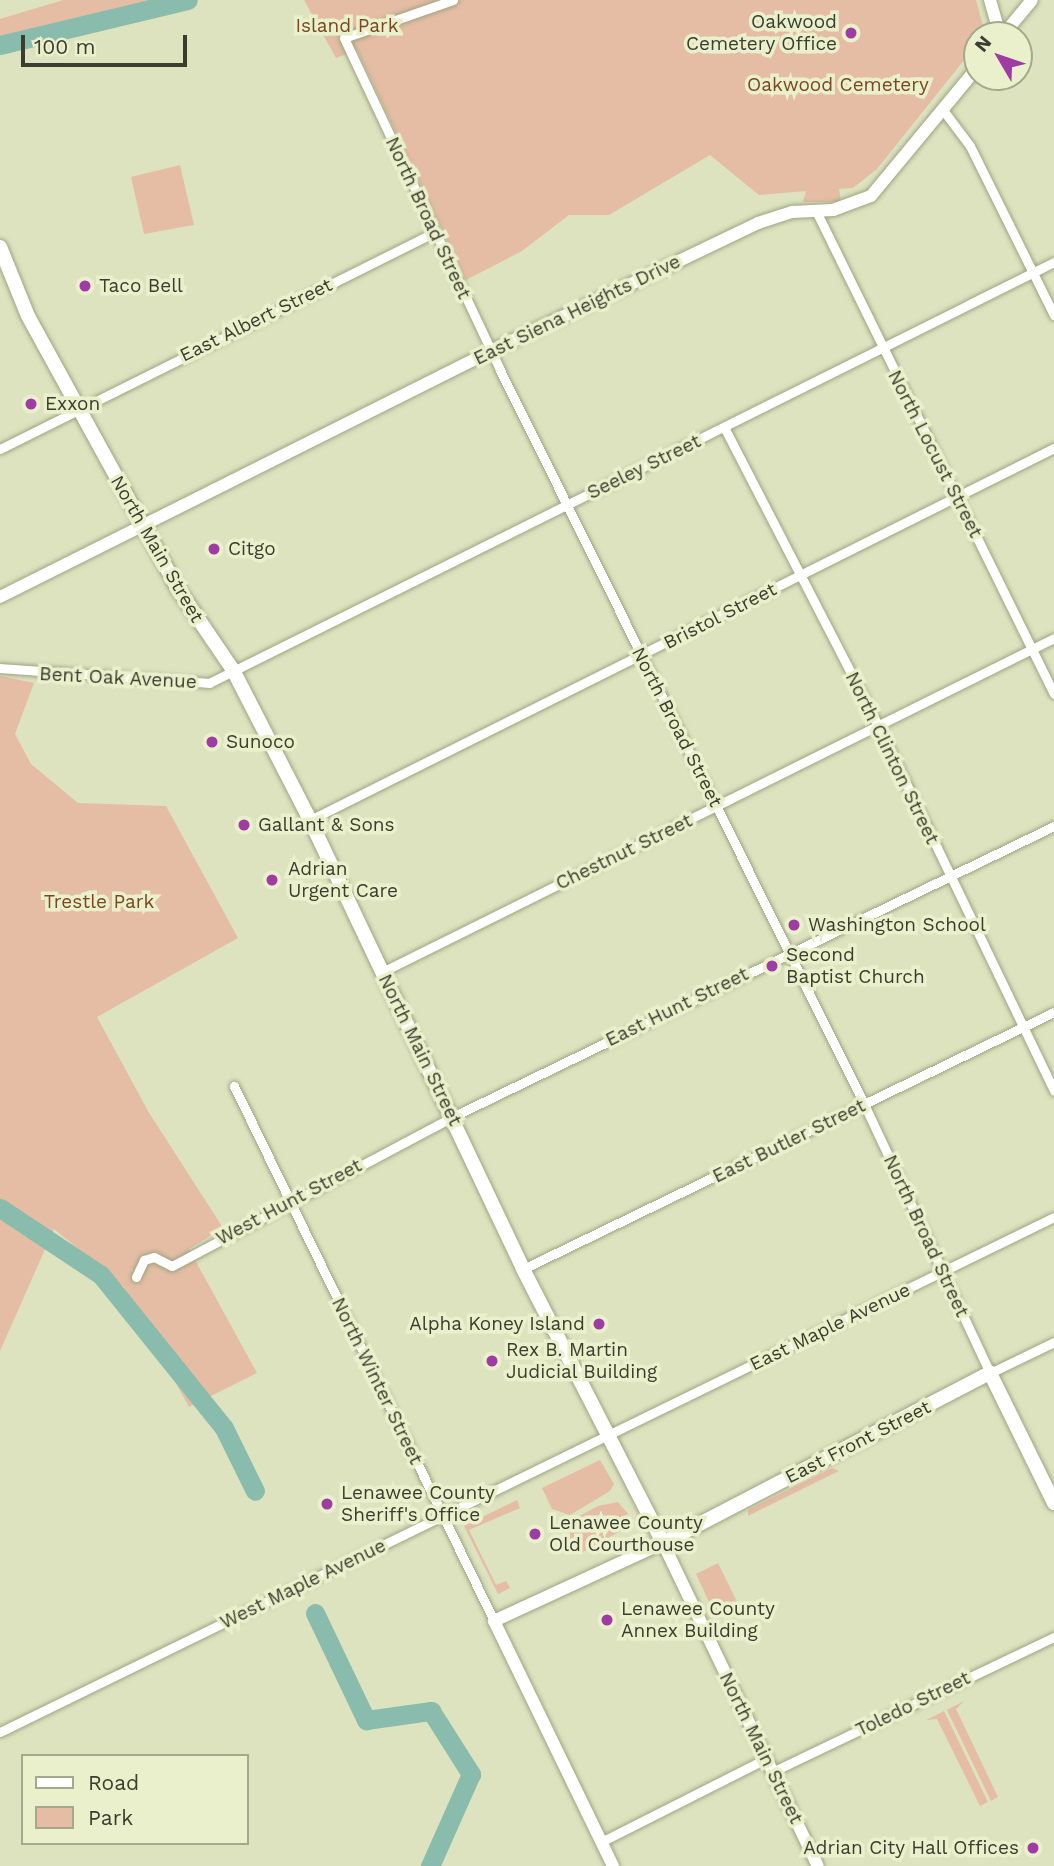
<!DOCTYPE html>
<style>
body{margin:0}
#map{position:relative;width:1054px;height:1866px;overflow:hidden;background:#dde3bf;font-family:"Work Sans",sans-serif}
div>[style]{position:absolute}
.green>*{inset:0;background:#e4bda4}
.river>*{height:19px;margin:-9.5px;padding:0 9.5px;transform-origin:9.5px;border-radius:9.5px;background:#89bcad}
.roads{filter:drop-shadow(0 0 2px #9fa482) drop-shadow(0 0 2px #9fa482)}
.street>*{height:9px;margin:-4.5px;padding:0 4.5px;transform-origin:4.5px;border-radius:4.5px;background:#fff}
.secondary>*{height:12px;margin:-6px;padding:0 6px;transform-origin:6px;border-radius:6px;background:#fff}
.primary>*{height:14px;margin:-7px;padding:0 7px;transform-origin:7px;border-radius:7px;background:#fff}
.dots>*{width:19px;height:19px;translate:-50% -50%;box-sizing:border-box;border:4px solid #eaf0cb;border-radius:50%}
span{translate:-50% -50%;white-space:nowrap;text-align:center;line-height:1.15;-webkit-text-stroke:7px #eaf0cb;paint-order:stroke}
.poi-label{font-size:19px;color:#3b3d2e}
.right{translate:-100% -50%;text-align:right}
.left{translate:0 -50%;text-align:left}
.park-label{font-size:19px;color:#7b4720}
.street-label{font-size:19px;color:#3b3d2e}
.legend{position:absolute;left:21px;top:1754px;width:228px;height:91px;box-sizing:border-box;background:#eaf0cb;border:2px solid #a4a88c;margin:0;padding:9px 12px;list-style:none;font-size:21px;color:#3b3d2e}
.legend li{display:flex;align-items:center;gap:14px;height:35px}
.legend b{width:35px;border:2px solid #a4a88c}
.north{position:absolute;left:963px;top:21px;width:70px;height:70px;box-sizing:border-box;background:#eaf0cb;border:2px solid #a4a88c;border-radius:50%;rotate:309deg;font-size:19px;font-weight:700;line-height:28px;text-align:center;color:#3b3d2e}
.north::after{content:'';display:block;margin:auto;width:24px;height:32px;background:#9e3ca3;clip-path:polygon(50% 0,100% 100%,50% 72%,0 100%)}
.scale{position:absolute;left:21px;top:35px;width:166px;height:32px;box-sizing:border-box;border:4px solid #3b3d2e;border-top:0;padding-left:9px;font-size:21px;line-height:24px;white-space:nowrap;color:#3b3d2e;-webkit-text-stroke:5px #eaf0cb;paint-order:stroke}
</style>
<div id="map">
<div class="green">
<i style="clip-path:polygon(63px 0,188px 0,0 45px,0 19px)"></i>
<i style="clip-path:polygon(304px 0,976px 0,985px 33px,977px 35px,977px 44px,877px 169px,853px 188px,839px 189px,841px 202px,803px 202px,806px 191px,759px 195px,710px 155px,609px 215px,569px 215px,522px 251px,466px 280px,357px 50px,336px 58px)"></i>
<i style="clip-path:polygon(180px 165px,194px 225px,144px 234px,131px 177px)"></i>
<i style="clip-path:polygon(0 676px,34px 683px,15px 734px,31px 764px,78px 803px,166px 806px,238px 938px,97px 1017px,148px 1111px,223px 1228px,189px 1249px,257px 1373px,189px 1407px,123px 1286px,54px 1229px,0 1351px)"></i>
<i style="clip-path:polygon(600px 1460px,614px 1484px,610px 1491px,570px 1515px,552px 1509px,542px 1488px)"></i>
<i style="clip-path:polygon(832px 1468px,839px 1471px,748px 1516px,748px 1510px)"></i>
<i style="clip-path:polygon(517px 1500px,520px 1508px,469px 1530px,496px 1585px,506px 1581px,510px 1588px,498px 1594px,464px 1526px)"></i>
<i style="clip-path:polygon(618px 1502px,628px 1514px,624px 1529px,577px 1555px,569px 1539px,572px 1520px,598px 1506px)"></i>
<i style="clip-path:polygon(718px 1563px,739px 1606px,716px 1617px,696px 1574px)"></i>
<i style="clip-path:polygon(964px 1701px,956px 1709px,998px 1797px,991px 1801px,947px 1710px)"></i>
<i style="clip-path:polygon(944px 1711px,988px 1802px,980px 1806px,937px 1719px,926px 1720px)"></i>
</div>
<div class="river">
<i style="left:0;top:45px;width:193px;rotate:-13.5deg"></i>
<i style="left:0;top:1208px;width:121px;rotate:33.6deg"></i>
<i style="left:101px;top:1275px;width:196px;rotate:51.2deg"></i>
<i style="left:224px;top:1428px;width:70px;rotate:63.8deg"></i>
<i style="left:315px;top:1613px;width:119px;rotate:64.5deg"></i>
<i style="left:366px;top:1720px;width:66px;rotate:-7.9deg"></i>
<i style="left:431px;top:1711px;width:75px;rotate:57.6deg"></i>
<i style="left:471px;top:1774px;width:101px;rotate:114deg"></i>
</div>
<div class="roads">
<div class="street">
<i style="left:453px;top:0;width:115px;rotate:160.8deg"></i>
<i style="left:344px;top:38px;width:367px;rotate:64.8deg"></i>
<i style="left:500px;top:370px;width:819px;rotate:63.62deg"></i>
<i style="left:864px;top:1104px;width:297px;rotate:64.9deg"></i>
<i style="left:990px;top:1373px;width:71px;rotate:-25.8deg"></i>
<i style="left:943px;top:110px;width:45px;rotate:53.1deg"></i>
<i style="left:970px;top:146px;width:189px;rotate:63.6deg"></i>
<i style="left:817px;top:213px;width:536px;rotate:63.77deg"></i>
<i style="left:724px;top:427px;width:335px;rotate:62.7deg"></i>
<i style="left:878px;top:725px;width:406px;rotate:64.3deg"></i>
<i style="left:0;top:449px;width:485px;rotate:-26.5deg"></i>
<i style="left:0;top:668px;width:210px;rotate:4.1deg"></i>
<i style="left:209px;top:683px;width:944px;rotate:-26.48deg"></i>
<i style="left:310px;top:820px;width:832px;rotate:-26.57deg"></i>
<i style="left:382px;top:972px;width:750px;rotate:-26.43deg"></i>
<i style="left:234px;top:1086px;width:595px;rotate:64.08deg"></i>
<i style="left:523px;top:1269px;width:590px;rotate:-25.83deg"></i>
<i style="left:136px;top:1277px;width:19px;rotate:-65deg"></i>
<i style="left:144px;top:1260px;width:10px;rotate:-17deg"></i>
<i style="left:154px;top:1257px;width:20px;rotate:27deg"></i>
<i style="left:172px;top:1266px;width:317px;rotate:-28deg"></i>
<i style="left:452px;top:1117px;width:669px;rotate:-25.8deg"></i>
<i style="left:0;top:1732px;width:1173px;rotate:-26.04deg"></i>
<i style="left:772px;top:1772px;width:313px;rotate:-25.6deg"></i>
<i style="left:601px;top:1842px;width:184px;rotate:-26.8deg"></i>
</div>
<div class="secondary">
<i style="left:990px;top:0;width:36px;rotate:74deg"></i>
<i style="left:1003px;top:35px;width:45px;rotate:-50.4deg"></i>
<i style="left:0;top:597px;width:549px;rotate:-26.61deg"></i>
<i style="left:491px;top:351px;width:296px;rotate:-25.6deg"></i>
<i style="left:758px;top:223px;width:36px;rotate:-18deg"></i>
<i style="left:792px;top:212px;width:41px;rotate:-2.8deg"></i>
<i style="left:833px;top:210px;width:40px;rotate:-20.2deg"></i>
<i style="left:871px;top:196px;width:166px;rotate:-50.4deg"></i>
<i style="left:613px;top:1866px;width:272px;rotate:-115.9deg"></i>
<i style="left:494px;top:1621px;width:186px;rotate:-24.8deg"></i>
<i style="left:663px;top:1543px;width:358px;rotate:64.4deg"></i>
</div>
<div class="primary">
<i style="left:0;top:247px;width:74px;rotate:67.9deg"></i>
<i style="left:28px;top:316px;width:311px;rotate:61.2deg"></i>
<i style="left:178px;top:589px;width:98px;rotate:55.8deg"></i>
<i style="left:233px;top:670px;width:169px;rotate:62.8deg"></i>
<i style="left:310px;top:820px;width:497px;rotate:64.6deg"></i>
<i style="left:523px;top:1269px;width:308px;rotate:62.9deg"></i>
<i style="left:663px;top:1543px;width:369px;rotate:-27.5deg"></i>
<i style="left:990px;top:1373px;width:145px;rotate:63.8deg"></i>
</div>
</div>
<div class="dots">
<i style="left:851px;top:33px;background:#9e3ca3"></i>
<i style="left:85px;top:286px;background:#9e3ca3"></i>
<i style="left:31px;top:404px;background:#9e3ca3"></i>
<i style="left:214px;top:549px;background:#9e3ca3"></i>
<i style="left:212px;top:742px;background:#9e3ca3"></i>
<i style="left:244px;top:825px;background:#9e3ca3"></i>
<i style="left:272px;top:880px;background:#9e3ca3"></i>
<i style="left:794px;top:925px;background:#9e3ca3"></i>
<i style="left:772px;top:966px;background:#9e3ca3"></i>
<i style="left:599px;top:1324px;background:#9e3ca3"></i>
<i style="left:492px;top:1361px;background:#9e3ca3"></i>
<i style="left:327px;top:1504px;background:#9e3ca3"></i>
<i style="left:535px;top:1534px;background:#9e3ca3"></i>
<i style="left:607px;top:1620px;background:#9e3ca3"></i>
<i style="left:1033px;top:1848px;background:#9e3ca3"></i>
</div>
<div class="poi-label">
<span class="right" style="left:837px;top:33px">Oakwood<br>Cemetery Office</span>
<span class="left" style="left:99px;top:286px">Taco Bell</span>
<span class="left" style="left:45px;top:404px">Exxon</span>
<span class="left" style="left:228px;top:549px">Citgo</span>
<span class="left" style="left:226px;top:742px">Sunoco</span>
<span class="left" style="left:258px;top:825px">Gallant &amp; Sons</span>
<span class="left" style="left:288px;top:880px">Adrian<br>Urgent Care</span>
<span class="left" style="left:808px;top:925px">Washington School</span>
<span class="left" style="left:786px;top:966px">Second<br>Baptist Church</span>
<span class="right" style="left:585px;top:1324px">Alpha Koney Island</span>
<span class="left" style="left:506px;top:1361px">Rex B. Martin<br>Judicial Building</span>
<span class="left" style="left:341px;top:1504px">Lenawee County<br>Sheriff's Office</span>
<span class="left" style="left:549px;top:1534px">Lenawee County<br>Old Courthouse</span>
<span class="left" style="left:621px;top:1620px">Lenawee County<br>Annex Building</span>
<span class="right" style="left:1019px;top:1848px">Adrian City Hall Offices</span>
</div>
<div class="park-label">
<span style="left:347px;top:26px">Island Park</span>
<span style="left:838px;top:85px">Oakwood Cemetery</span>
<span style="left:99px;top:902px">Trestle Park</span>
</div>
<div class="street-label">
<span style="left:428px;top:218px;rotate:65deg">North Broad Street</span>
<span style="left:577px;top:310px;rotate:-26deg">East Siena Heights Drive</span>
<span style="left:256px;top:320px;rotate:-26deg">East Albert Street</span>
<span style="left:935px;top:454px;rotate:63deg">North Locust Street</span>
<span style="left:644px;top:467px;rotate:-26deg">Seeley Street</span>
<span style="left:157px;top:549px;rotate:60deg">North Main Street</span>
<span style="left:720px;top:616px;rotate:-27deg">Bristol Street</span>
<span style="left:118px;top:678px;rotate:3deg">Bent Oak Avenue</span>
<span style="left:677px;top:727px;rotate:63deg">North Broad Street</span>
<span style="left:892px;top:758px;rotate:64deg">North Clinton Street</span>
<span style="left:624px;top:852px;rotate:-26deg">Chestnut Street</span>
<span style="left:677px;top:1007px;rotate:-26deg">East Hunt Street</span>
<span style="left:420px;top:1050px;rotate:64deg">North Main Street</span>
<span style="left:789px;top:1141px;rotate:-26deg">East Butler Street</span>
<span style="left:289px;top:1202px;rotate:-28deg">West Hunt Street</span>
<span style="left:926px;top:1236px;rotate:65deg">North Broad Street</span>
<span style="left:830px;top:1327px;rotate:-26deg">East Maple Avenue</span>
<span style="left:377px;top:1381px;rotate:64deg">North Winter Street</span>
<span style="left:858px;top:1442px;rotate:-27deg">East Front Street</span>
<span style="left:303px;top:1584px;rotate:-26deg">West Maple Avenue</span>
<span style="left:913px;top:1704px;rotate:-26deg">Toledo Street</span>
<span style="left:761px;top:1748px;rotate:64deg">North Main Street</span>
</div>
<ul class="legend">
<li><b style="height:9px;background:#fff"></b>Road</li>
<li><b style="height:19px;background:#e4bda4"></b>Park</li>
</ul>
<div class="north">N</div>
<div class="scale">100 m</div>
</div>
